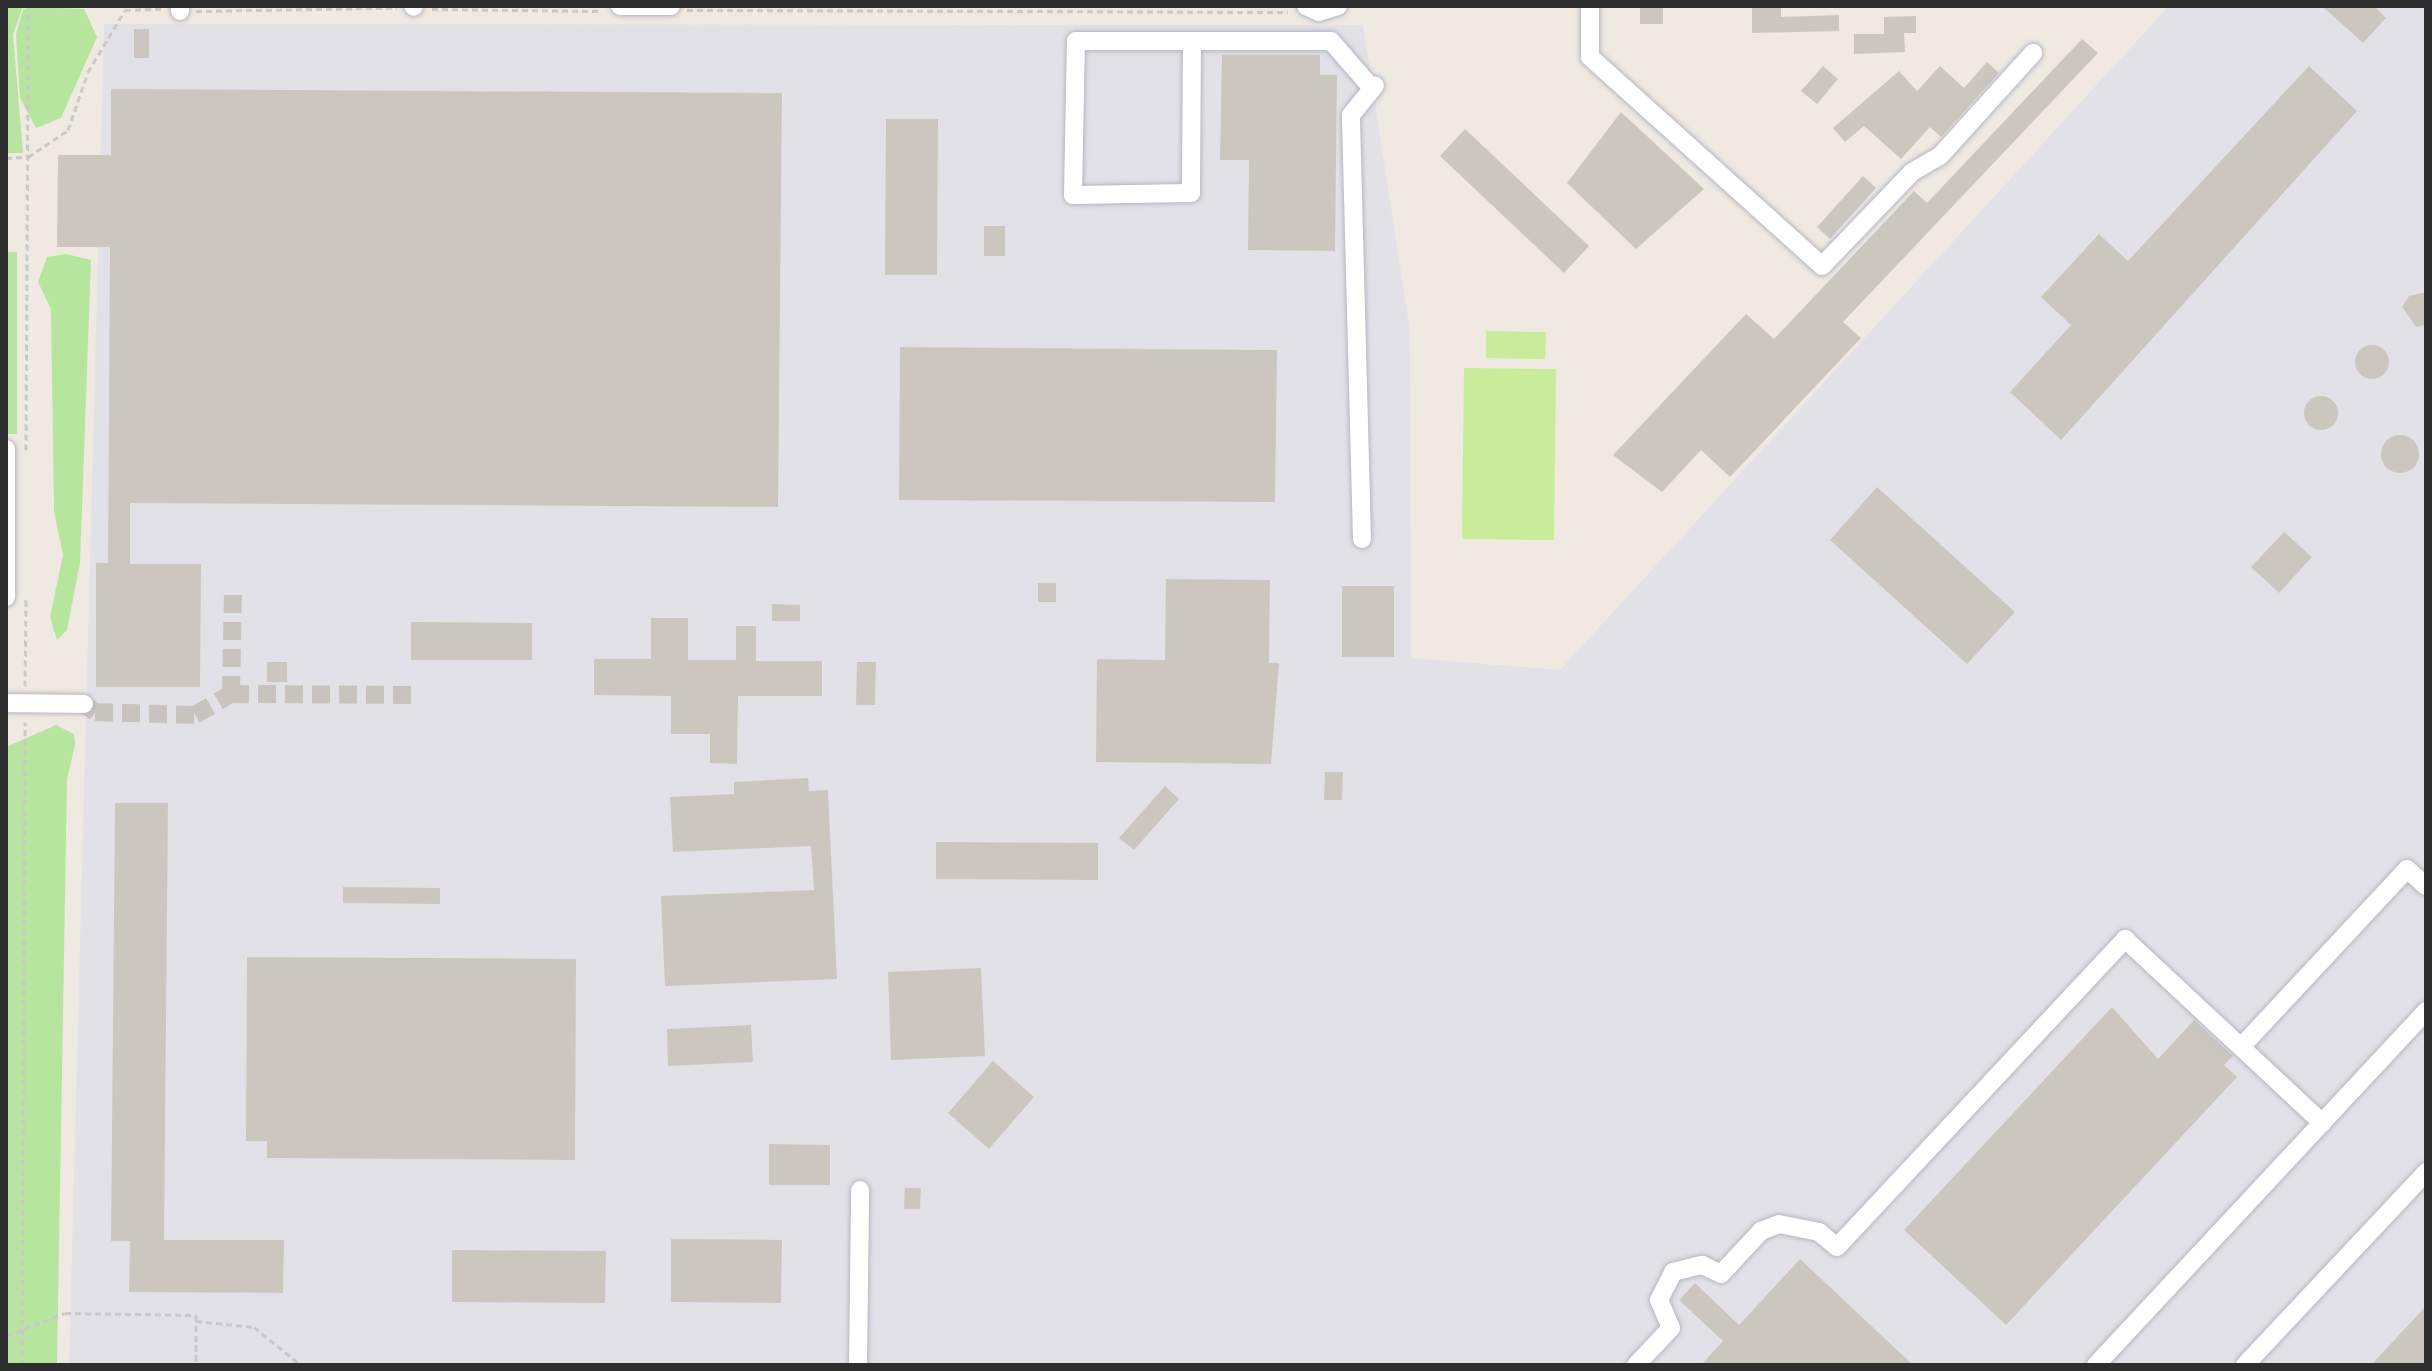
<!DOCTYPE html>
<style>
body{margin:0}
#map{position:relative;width:2432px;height:1371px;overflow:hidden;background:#efe9e1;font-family:Rubik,sans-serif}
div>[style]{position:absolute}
.industrial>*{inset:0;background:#e3e1e8}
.green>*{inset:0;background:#b6e59e}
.pitch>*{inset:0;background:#c9ec9a}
.building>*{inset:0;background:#cbc7bf}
.round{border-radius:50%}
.minor-tunnel>*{height:18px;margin-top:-9px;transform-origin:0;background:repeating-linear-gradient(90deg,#c8c4bd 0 18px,transparent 0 27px)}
.path>*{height:3px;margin-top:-1.5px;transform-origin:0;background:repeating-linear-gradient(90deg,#c9c9c9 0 6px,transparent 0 10px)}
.roads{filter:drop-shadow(0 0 2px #b4b7c1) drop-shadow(0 0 2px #b4b7c1)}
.minor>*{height:18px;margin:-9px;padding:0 9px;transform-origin:9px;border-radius:9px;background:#fff}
span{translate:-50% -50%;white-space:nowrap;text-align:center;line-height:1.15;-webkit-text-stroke:6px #fff;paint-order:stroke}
.frame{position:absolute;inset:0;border:8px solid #2e2e2e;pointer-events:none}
</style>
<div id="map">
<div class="industrial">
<i style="clip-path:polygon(2169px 6px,2426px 6px,2426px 1365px,69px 1365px,104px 24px,1363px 25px,1410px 331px,1411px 658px,1560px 670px)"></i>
</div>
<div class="green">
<i style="clip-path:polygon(6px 6px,23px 6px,13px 35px,23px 153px,6px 153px)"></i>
<i style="clip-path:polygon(37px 7px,84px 9px,97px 37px,61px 118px,36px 128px,20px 98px,16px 35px,23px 9px)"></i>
<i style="clip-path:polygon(6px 252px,17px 252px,17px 434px,6px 434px)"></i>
<i style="clip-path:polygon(66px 254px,91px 260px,80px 563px,67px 630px,57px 640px,50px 617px,63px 555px,54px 511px,51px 309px,38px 282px,47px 257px)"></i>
<i style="clip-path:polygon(56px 725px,74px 734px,75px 745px,67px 779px,57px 1365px,6px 1365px,6px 747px)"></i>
</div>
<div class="pitch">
<i style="clip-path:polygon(1486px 331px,1546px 332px,1545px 359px,1486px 358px)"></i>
<i style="clip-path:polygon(1464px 368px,1556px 369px,1554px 540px,1462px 539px)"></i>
</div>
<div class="building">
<i style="clip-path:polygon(1640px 6px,1663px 6px,1663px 24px,1640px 24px)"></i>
<i style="clip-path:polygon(1752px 6px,1781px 6px,1781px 17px,1839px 15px,1839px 31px,1752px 33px)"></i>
<i style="clip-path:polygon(2322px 6px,2374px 6px,2386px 18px,2363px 43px)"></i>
<i style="clip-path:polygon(1916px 16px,1916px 33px,1904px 33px,1905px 52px,1854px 54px,1854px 34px,1884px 34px,1884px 17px)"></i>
<i style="clip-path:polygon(134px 29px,149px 29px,149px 58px,134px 58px)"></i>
<i style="clip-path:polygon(2082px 39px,2098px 53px,1843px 322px,1861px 338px,1730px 477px,1701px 450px,1662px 492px,1613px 455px,1746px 314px,1774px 339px,1914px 191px,1927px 203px)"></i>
<i style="clip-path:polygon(1222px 55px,1320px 55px,1320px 75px,1337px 75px,1335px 251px,1248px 250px,1249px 160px,1220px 160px)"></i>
<i style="clip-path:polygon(1987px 62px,1999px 73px,1941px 137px,1930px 127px,1901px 159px,1864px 126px,1845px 142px,1833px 128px,1899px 71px,1917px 91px,1940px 66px,1964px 88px)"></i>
<i style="clip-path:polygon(1823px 66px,1838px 79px,1817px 104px,1801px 91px)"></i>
<i style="clip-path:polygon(2309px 66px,2357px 111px,2061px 440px,2010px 392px,2071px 325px,2041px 297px,2099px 234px,2128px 261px)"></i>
<i style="clip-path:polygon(111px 89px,782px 93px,778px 507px,130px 503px,130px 564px,201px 564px,200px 687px,96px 687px,96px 563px,108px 563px,110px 247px,57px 247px,58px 155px,111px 155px)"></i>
<i style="clip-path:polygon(1621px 112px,1704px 189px,1636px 249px,1567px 183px)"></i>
<i style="clip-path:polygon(886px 119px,938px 119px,937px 275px,885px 275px)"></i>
<i style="clip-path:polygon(1465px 129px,1589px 246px,1564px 273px,1440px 156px)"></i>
<i style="clip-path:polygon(1863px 176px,1876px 188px,1830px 239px,1817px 227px)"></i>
<i style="clip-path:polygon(984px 226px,1005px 226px,1005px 256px,984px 256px)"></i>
<i style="clip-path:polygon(2426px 292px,2426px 325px,2416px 327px,2402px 307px,2409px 296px)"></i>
<i class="round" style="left:2355px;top:345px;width:34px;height:34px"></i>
<i style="clip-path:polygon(900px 347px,1277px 350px,1275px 502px,899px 500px)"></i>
<i class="round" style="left:2304px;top:396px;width:34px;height:34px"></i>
<i class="round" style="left:2381px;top:435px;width:38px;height:38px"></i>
<i style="clip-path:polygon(1877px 487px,2015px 612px,1967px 664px,1830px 540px)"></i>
<i style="clip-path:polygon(2284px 532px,2312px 557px,2279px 593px,2251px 567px)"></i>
<i style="clip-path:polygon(1166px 579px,1270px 580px,1269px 663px,1279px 663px,1271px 764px,1096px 762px,1097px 659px,1165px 660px)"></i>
<i style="clip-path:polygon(1038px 583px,1056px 583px,1056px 602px,1038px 602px)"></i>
<i style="clip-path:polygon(1342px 586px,1394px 586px,1394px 657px,1342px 657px)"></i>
<i style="clip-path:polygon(772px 604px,800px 605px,800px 621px,772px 621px)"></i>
<i style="clip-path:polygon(651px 618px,688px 618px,688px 660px,736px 660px,736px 626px,756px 626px,756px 661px,822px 661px,822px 696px,738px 696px,737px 764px,710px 763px,710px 734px,671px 734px,671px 696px,594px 695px,594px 659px,651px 659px)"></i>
<i style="clip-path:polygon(411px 622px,532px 623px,532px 660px,411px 660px)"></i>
<i style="clip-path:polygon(267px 662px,287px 662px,287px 682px,267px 682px)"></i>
<i style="clip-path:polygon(857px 662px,876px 662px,875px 705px,856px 705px)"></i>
<i style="clip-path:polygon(1325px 772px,1343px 772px,1342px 800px,1324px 800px)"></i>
<i style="clip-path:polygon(808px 778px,809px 791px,828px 790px,837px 979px,665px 986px,661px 896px,814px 890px,811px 846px,673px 852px,670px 797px,734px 794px,734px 782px)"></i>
<i style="clip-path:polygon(1165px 786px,1179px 799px,1134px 850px,1119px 838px)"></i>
<i style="clip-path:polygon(115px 803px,168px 803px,164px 1240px,284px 1240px,283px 1293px,129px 1292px,130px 1241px,111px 1241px)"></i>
<i style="clip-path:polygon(936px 842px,1098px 843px,1098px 880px,936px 879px)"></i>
<i style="clip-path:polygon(343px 887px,440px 888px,440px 904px,343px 903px)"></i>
<i style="clip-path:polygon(247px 957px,576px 959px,575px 1160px,267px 1158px,267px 1141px,246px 1141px)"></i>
<i style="clip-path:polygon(981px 968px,985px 1056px,891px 1060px,888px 972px)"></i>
<i style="clip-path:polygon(2112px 1007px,2158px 1059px,2194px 1020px,2233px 1056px,2224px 1065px,2237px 1077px,2006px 1325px,1904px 1230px)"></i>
<i style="clip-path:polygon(751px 1025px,753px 1062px,668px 1066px,667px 1029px)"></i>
<i style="clip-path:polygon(993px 1061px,1034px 1097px,989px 1149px,948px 1113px)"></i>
<i style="clip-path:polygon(769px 1144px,830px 1145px,830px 1185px,769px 1185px)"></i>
<i style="clip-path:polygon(905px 1188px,921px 1188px,920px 1209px,904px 1209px)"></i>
<i style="clip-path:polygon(671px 1239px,782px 1240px,781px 1303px,671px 1302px)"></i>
<i style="clip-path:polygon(452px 1250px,606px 1251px,605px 1303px,452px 1302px)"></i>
<i style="clip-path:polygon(1800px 1259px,1913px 1365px,1701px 1365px,1723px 1341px,1679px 1300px,1695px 1283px,1739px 1325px)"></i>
<i style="clip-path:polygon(2426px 1306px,2426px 1365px,2371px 1365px)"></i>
</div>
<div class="minor-tunnel">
<i style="left:231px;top:694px;width:180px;rotate:0.3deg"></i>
<i style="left:84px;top:704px;width:14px;rotate:36deg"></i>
<i style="left:95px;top:712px;width:100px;rotate:1.7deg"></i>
<i style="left:195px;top:715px;width:42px;rotate:-30.3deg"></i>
<i style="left:231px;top:694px;width:107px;rotate:-88.9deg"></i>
</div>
<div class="path">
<i style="left:432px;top:9px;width:169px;rotate:0.7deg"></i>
<i style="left:687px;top:10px;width:601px;rotate:0.19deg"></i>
<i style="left:196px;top:11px;width:201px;rotate:-0.9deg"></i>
<i style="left:6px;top:158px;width:22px;rotate:-3deg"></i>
<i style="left:28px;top:157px;width:48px;rotate:-34deg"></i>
<i style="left:68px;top:130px;width:61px;rotate:-71deg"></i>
<i style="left:88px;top:72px;width:72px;rotate:-59.2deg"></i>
<i style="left:125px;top:10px;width:36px;rotate:-2deg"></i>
<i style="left:26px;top:450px;width:444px;rotate:-89.7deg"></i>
<i style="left:25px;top:686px;width:88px;rotate:-89.3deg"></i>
<i style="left:196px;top:1321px;width:58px;rotate:5.9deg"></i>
<i style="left:254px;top:1327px;width:60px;rotate:39deg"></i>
<i style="left:6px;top:1336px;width:63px;rotate:-21.3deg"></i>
<i style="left:65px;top:1313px;width:131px;rotate:0.9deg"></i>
<i style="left:196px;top:1315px;width:50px;rotate:90deg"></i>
<i style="left:22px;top:1365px;width:643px;rotate:-89.73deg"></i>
</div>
<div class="roads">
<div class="minor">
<i style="left:180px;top:6px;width:5px;rotate:90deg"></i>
<i style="left:413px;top:6px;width:1px;rotate:45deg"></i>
<i style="left:620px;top:6px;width:51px"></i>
<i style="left:1306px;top:6px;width:14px;rotate:25deg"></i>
<i style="left:1319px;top:12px;width:20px;rotate:-18deg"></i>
<i style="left:1590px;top:6px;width:51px;rotate:90deg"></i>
<i style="left:1590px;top:57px;width:312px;rotate:42deg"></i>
<i style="left:1822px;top:266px;width:130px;rotate:-46.2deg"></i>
<i style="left:1912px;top:172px;width:32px;rotate:-30deg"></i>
<i style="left:1940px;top:156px;width:139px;rotate:-47.9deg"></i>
<i style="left:1192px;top:42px;width:151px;rotate:90.4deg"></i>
<i style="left:1191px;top:193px;width:118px;rotate:179deg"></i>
<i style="left:1073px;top:195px;width:154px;rotate:-88.9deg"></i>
<i style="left:1076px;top:41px;width:255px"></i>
<i style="left:1331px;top:41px;width:60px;rotate:49.1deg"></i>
<i style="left:6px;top:449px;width:148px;rotate:90deg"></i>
<i style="left:1362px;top:539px;width:424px;rotate:-91.5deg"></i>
<i style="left:1351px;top:115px;width:38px;rotate:-51deg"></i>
<i style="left:6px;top:703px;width:78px;rotate:0.7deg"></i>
<i style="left:2241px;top:1047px;width:243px;rotate:-47deg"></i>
<i style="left:2407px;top:869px;width:25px;rotate:42deg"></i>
<i style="left:858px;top:1365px;width:175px;rotate:-89.3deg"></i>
<i style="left:1636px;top:1365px;width:51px;rotate:-46.6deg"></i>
<i style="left:1671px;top:1328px;width:30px;rotate:-113deg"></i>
<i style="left:1659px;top:1300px;width:31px;rotate:-63deg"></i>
<i style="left:1673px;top:1272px;width:30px;rotate:-14deg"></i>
<i style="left:1702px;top:1265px;width:21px;rotate:25deg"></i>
<i style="left:1721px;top:1274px;width:59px;rotate:-47.1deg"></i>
<i style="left:1761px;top:1231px;width:19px;rotate:-21deg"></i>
<i style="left:1779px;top:1224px;width:41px;rotate:11.3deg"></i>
<i style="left:1819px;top:1232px;width:23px;rotate:40deg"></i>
<i style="left:1837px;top:1247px;width:422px;rotate:-46.9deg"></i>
<i style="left:2125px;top:939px;width:270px;rotate:43deg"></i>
<i style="left:2096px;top:1365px;width:484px;rotate:-47deg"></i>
<i style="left:2245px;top:1365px;width:265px;rotate:-46.8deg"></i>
</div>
</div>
<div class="frame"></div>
</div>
